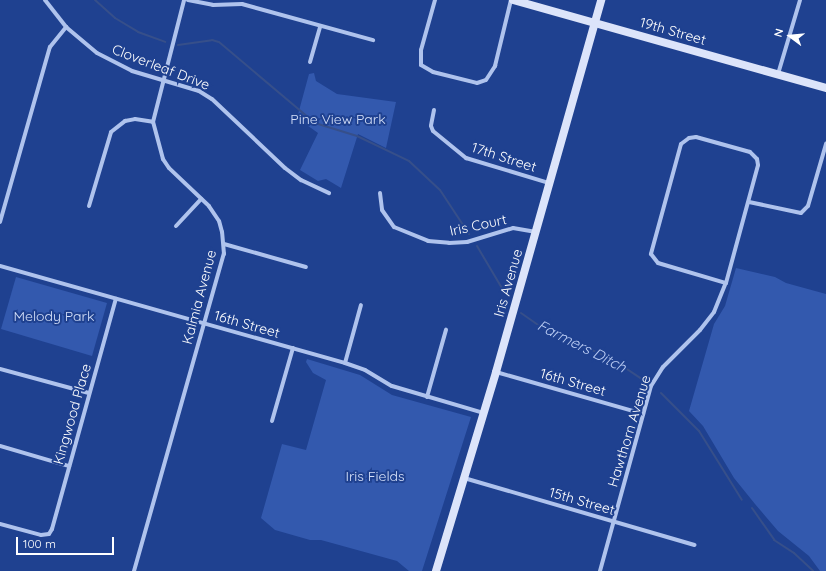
<!DOCTYPE html>
<style>
body{margin:0}
#map{position:relative;width:826px;height:571px;overflow:hidden;background:#1f4190;font-family:Quicksand,sans-serif}
div>[style]{position:absolute}
.green>*{inset:0;background:#3359ae}
.stream>*{height:2px;margin:-1px;padding:0 1px;transform-origin:1px;border-radius:1px;background:#364f8a}
.street>*{height:4px;margin:-2px;padding:0 2px;transform-origin:2px;border-radius:2px;background:#afc3ed}
.secondary>*{height:8px;margin:-4px;padding:0 4px;transform-origin:4px;border-radius:4px;background:#dce4fa}
span{translate:-50% -50%;white-space:nowrap;text-align:center;line-height:1.15;-webkit-text-stroke:4px #1f4190;paint-order:stroke}
.street-label{font-size:14px;color:#fff}
.park-label{font-size:14px;color:#d5e0f9}
.water-label{font-size:15px;color:#bbcdf4;font-style:italic}
.north{position:absolute;left:770px;top:16px;width:40px;height:40px;-webkit-text-stroke:3px #1f4190;paint-order:stroke;rotate:286deg;font-size:11px;font-weight:700;line-height:16px;text-align:center;color:#fff}
.north::after{content:'';display:block;margin:auto;width:14px;height:18px;background:#fff;clip-path:polygon(50% 0,100% 100%,50% 72%,0 100%)}
.scale{position:absolute;left:16px;top:537px;width:98px;height:18px;box-sizing:border-box;border:2px solid #fff;border-top:0;padding-left:5px;font-size:12px;line-height:14px;white-space:nowrap;color:#fff;-webkit-text-stroke:3px #1f4190;paint-order:stroke}
</style>
<div id="map">
<div class="green">
<i style="clip-path:polygon(314px 73px,316px 81px,337px 94px,396px 102px,386px 148px,358px 134px,341px 188px,326px 179px,318px 181px,300px 170px,318px 133px,297px 118px,309px 74px)"></i>
<i style="clip-path:polygon(736px 268px,775px 277px,786px 283px,826px 294px,826px 571px,820px 571px,809px 556px,778px 531px,755px 504px,734px 478px,703px 426px,689px 411px,714px 324px,725px 306px)"></i>
<i style="clip-path:polygon(16px 277px,107px 303px,92px 356px,1px 329px)"></i>
<i style="clip-path:polygon(307px 359px,360px 375px,392px 395px,471px 417px,422px 571px,409px 571px,397px 561px,321px 540px,310px 540px,275px 530px,261px 518px,282px 444px,306px 450px,326px 380px,313px 373px,306px 362px)"></i>
</div>
<div class="stream">
<i style="left:95px;top:0;width:27px;rotate:42deg"></i>
<i style="left:115px;top:18px;width:27px;rotate:31deg"></i>
<i style="left:138px;top:32px;width:29px;rotate:20deg"></i>
<i style="left:178px;top:45px;width:34px;rotate:-8deg"></i>
<i style="left:212px;top:40px;width:7px;rotate:16deg"></i>
<i style="left:219px;top:42px;width:126px;rotate:40.2deg"></i>
<i style="left:315px;top:123px;width:44px;rotate:17.2deg"></i>
<i style="left:357px;top:136px;width:58px;rotate:25.7deg"></i>
<i style="left:409px;top:161px;width:42px;rotate:43.1deg"></i>
<i style="left:440px;top:190px;width:53px;rotate:56.6deg"></i>
<i style="left:477px;top:246px;width:57px;rotate:59.4deg"></i>
<i style="left:521px;top:313px;width:24px;rotate:35deg"></i>
<i style="left:541px;top:327px;width:78px;rotate:24.3deg"></i>
<i style="left:612px;top:359px;width:37px;rotate:34deg"></i>
<i style="left:661px;top:393px;width:54px;rotate:45deg"></i>
<i style="left:699px;top:431px;width:81px;rotate:58.1deg"></i>
<i style="left:752px;top:508px;width:39px;rotate:55deg"></i>
<i style="left:774px;top:540px;width:24px;rotate:33deg"></i>
<i style="left:794px;top:553px;width:26px;rotate:43deg"></i>
</div>
<div class="street">
<i style="left:45px;top:0;width:34px;rotate:52deg"></i>
<i style="left:66px;top:27px;width:40px;rotate:40deg"></i>
<i style="left:97px;top:53px;width:39px;rotate:27deg"></i>
<i style="left:132px;top:71px;width:70px;rotate:16.6deg"></i>
<i style="left:199px;top:91px;width:15px;rotate:32deg"></i>
<i style="left:212px;top:99px;width:100px;rotate:43.4deg"></i>
<i style="left:285px;top:168px;width:20px;rotate:37deg"></i>
<i style="left:301px;top:180px;width:31px;rotate:25deg"></i>
<i style="left:188px;top:0;width:25px;rotate:11deg"></i>
<i style="left:213px;top:5px;width:29px;rotate:-2deg"></i>
<i style="left:242px;top:4px;width:136px;rotate:15.4deg"></i>
<i style="left:435px;top:0;width:52px;rotate:105.6deg"></i>
<i style="left:421px;top:50px;width:15px;rotate:90deg"></i>
<i style="left:421px;top:65px;width:14px;rotate:30deg"></i>
<i style="left:433px;top:72px;width:45px;rotate:14deg"></i>
<i style="left:477px;top:83px;width:9px;rotate:-18deg"></i>
<i style="left:486px;top:80px;width:17px;rotate:-57deg"></i>
<i style="left:495px;top:66px;width:68px;rotate:-76.4deg"></i>
<i style="left:310px;top:62px;width:37px;rotate:-74deg"></i>
<i style="left:778px;top:74px;width:77px;rotate:-73.4deg"></i>
<i style="left:434px;top:110px;width:16px;rotate:101deg"></i>
<i style="left:431px;top:126px;width:5px;rotate:68deg"></i>
<i style="left:433px;top:131px;width:43px;rotate:39.3deg"></i>
<i style="left:466px;top:158px;width:87px;rotate:16.8deg"></i>
<i style="left:380px;top:193px;width:17px;rotate:83deg"></i>
<i style="left:382px;top:210px;width:21px;rotate:55deg"></i>
<i style="left:394px;top:227px;width:37px;rotate:22deg"></i>
<i style="left:428px;top:241px;width:21px;rotate:5deg"></i>
<i style="left:449px;top:243px;width:18px;rotate:-3deg"></i>
<i style="left:467px;top:242px;width:48px;rotate:-16.9deg"></i>
<i style="left:513px;top:228px;width:22px;rotate:10deg"></i>
<i style="left:749px;top:202px;width:53px;rotate:11.9deg"></i>
<i style="left:801px;top:213px;width:10px;rotate:-45deg"></i>
<i style="left:808px;top:206px;width:65px;rotate:-73.8deg"></i>
<i style="left:89px;top:206px;width:77px;rotate:-73.4deg"></i>
<i style="left:111px;top:132px;width:18px;rotate:-38deg"></i>
<i style="left:125px;top:121px;width:10px;rotate:-11deg"></i>
<i style="left:135px;top:119px;width:18px;rotate:9deg"></i>
<i style="left:0;top:222px;width:182px;rotate:-74.1deg"></i>
<i style="left:50px;top:47px;width:26px;rotate:-51deg"></i>
<i style="left:176px;top:226px;width:37px;rotate:-47deg"></i>
<i style="left:224px;top:244px;width:85px;rotate:15.7deg"></i>
<i style="left:0;top:266px;width:358px;rotate:15.7deg"></i>
<i style="left:345px;top:363px;width:21px;rotate:19deg"></i>
<i style="left:365px;top:370px;width:31px;rotate:31deg"></i>
<i style="left:392px;top:386px;width:96px;rotate:16.4deg"></i>
<i style="left:345px;top:363px;width:60px;rotate:-74.6deg"></i>
<i style="left:0;top:369px;width:92px;rotate:15.1deg"></i>
<i style="left:496px;top:372px;width:153px;rotate:15.9deg"></i>
<i style="left:427px;top:397px;width:70px;rotate:-74.2deg"></i>
<i style="left:272px;top:421px;width:76px;rotate:-74deg"></i>
<i style="left:0;top:446px;width:72px;rotate:16.2deg"></i>
<i style="left:464px;top:478px;width:240px;rotate:16.2deg"></i>
<i style="left:0;top:524px;width:42px;rotate:15deg"></i>
<i style="left:41px;top:535px;width:8px;rotate:-7deg"></i>
<i style="left:49px;top:534px;width:6px;rotate:-59deg"></i>
<i style="left:52px;top:529px;width:239px;rotate:-74.5deg"></i>
<i style="left:134px;top:571px;width:330px;rotate:-74.2deg"></i>
<i style="left:224px;top:254px;width:22px;rotate:-95deg"></i>
<i style="left:222px;top:232px;width:11px;rotate:-105deg"></i>
<i style="left:219px;top:221px;width:18px;rotate:-124deg"></i>
<i style="left:209px;top:206px;width:55px;rotate:-136.5deg"></i>
<i style="left:169px;top:168px;width:11px;rotate:-124deg"></i>
<i style="left:163px;top:159px;width:38px;rotate:-105deg"></i>
<i style="left:153px;top:122px;width:126px;rotate:-75.7deg"></i>
<i style="left:600px;top:571px;width:192px;rotate:-74.6deg"></i>
<i style="left:651px;top:386px;width:22px;rotate:-58deg"></i>
<i style="left:663px;top:367px;width:52px;rotate:-45deg"></i>
<i style="left:700px;top:330px;width:23px;rotate:-52deg"></i>
<i style="left:714px;top:312px;width:31px;rotate:-68deg"></i>
<i style="left:726px;top:283px;width:122px;rotate:-74.8deg"></i>
<i style="left:758px;top:165px;width:6px;rotate:-99deg"></i>
<i style="left:757px;top:159px;width:10px;rotate:-135deg"></i>
<i style="left:750px;top:152px;width:56px;rotate:-164.5deg"></i>
<i style="left:696px;top:137px;width:7px;rotate:172deg"></i>
<i style="left:689px;top:138px;width:10px;rotate:143deg"></i>
<i style="left:681px;top:144px;width:114px;rotate:105.3deg"></i>
<i style="left:651px;top:254px;width:11px;rotate:52deg"></i>
<i style="left:658px;top:263px;width:71px;rotate:16.4deg"></i>
</div>
<div class="secondary">
<i style="left:513px;top:0;width:325px;rotate:15.7deg"></i>
<i style="left:436px;top:571px;width:208px;rotate:-73.2deg"></i>
<i style="left:496px;top:372px;width:387px;rotate:-74.2deg"></i>
</div>
<div class="street-label">
<span style="left:673px;top:31px;rotate:16deg">19th Street</span>
<span style="left:161px;top:67px;rotate:21deg">Cloverleaf Drive</span>
<span style="left:504px;top:157px;rotate:18deg">17th Street</span>
<span style="left:478px;top:225px;rotate:-12deg">Iris Court</span>
<span style="left:508px;top:283px;rotate:-74deg">Iris Avenue</span>
<span style="left:199px;top:297px;rotate:-75deg">Kalmia Avenue</span>
<span style="left:247px;top:324px;rotate:16deg">16th Street</span>
<span style="left:573px;top:382px;rotate:16deg">16th Street</span>
<span style="left:72px;top:414px;rotate:-74deg">Kingwood Place</span>
<span style="left:629px;top:431px;rotate:-73deg">Hawthorn Avenue</span>
<span style="left:582px;top:501px;rotate:16deg">15th Street</span>
</div>
<div class="park-label">
<span style="left:338px;top:119px">Pine View Park</span>
<span style="left:54px;top:316px">Melody Park</span>
<span style="left:375px;top:476px">Iris Fields</span>
</div>
<div class="water-label">
<span style="left:582px;top:346px;rotate:27deg">Farmers Ditch</span>
</div>
<div class="north">N</div>
<div class="scale">100 m</div>
</div>
